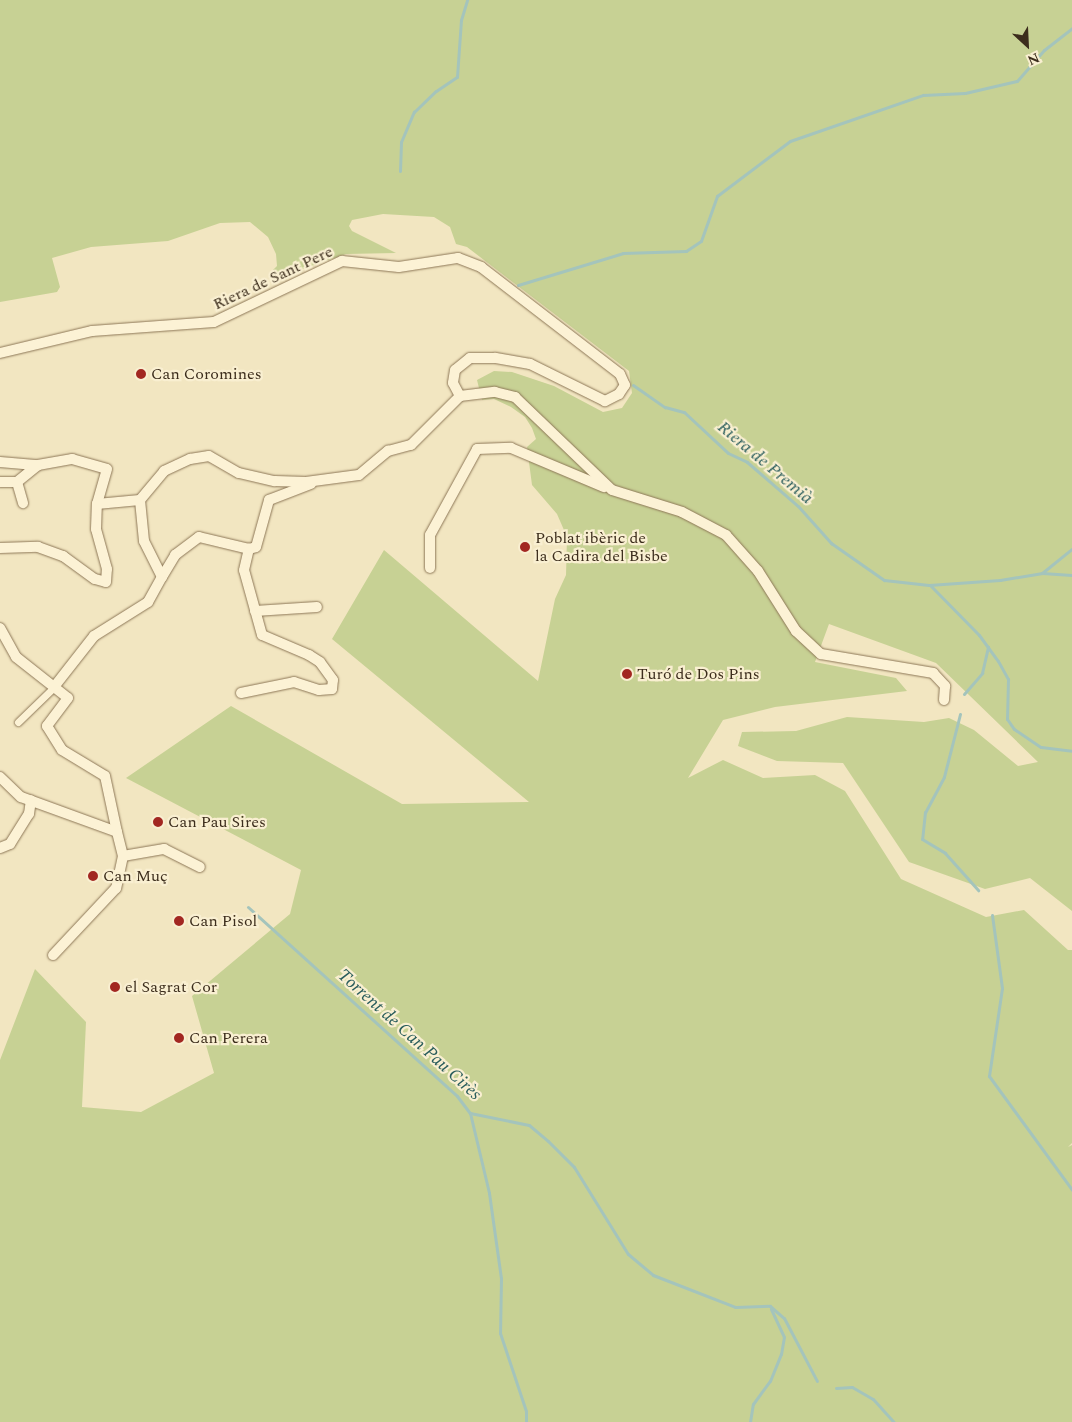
<!DOCTYPE html>
<meta charset="utf-8">
<style>
body{margin:0}
#map{position:relative;width:1072px;height:1422px;overflow:hidden;background:#f2e6c1;font-family:Spectral,serif}
div>[style]{position:absolute}
.green>*{inset:0;background:#c7d194}
.stream>*{height:3px;margin:-1.5px;padding:0 1.5px;transform-origin:1.5px;border-radius:1.5px;background:#a4c4bc}
.roads{filter:drop-shadow(0 0 1px #8d7757) drop-shadow(0 0 1px #8d7757)}
.pedestrian>*{height:7px;margin:-3.5px;padding:0 3.5px;transform-origin:3.5px;border-radius:3.5px;background:#fcf2d5}
.minor>*{height:10px;margin:-5px;padding:0 5px;transform-origin:5px;border-radius:5px;background:#fcf2d5}
.dots>*{width:14px;height:14px;translate:-50% -50%;box-sizing:border-box;border:2px solid #f9efd1;border-radius:50%}
span{translate:-50% -50%;white-space:nowrap;text-align:center;line-height:1.15;-webkit-text-stroke:4.5px #f9efd1;paint-order:stroke}
.street-label{font-size:16px;color:#3c2d1c}
.poi-label{font-size:16px;color:#3c2d1c}
.left{translate:0 -50%;text-align:left}
.water-label{font-size:18px;color:#2a5d5c;font-style:italic}
.north{position:absolute;left:1002px;top:20px;width:50px;height:50px;-webkit-text-stroke:4px #f9efd1;paint-order:stroke;rotate:155deg;font-size:14px;font-weight:700;line-height:20px;text-align:center;color:#3c2d1c}
.north::after{content:'';display:block;margin:auto;width:18px;height:22px;background:#3c2d1c;clip-path:polygon(50% 0,100% 100%,50% 72%,0 100%)}
</style>
<div id="map">
<div class="green">
<i style="clip-path:polygon(0 0,1072px 0,1072px 911px,1030px 878px,985px 889px,909px 862px,843px 763px,777px 761px,738px 746px,742px 732px,796px 731px,847px 717px,924px 722px,949px 718px,974px 730px,1018px 766px,1038px 762px,936px 663px,829px 624px,815px 662px,896px 678px,907px 691px,775px 707px,723px 720px,688px 778px,723px 760px,763px 778px,815px 775px,845px 791px,901px 879px,986px 917px,1024px 910px,1068px 950px,1072px 950px,1072px 1143px,1068px 1147px,1072px 1145px,1072px 1422px,0 1422px,0 1060px,35px 969px,86px 1022px,82px 1107px,141px 1112px,214px 1073px,192px 996px,290px 914px,301px 870px,126px 778px,231px 706px,402px 804px,529px 802px,332px 639px,384px 550px,538px 681px,555px 599px,566px 575px,567px 537px,557px 514px,532px 485px,527px 447px,536px 439px,532px 428px,525px 417px,511px 407px,494px 399px,482px 400px,477px 380px,494px 371px,512px 372px,554px 386px,603px 412px,622px 408px,632px 393px,629px 371px,467px 247px,456px 244px,450px 227px,434px 217px,383px 214px,352px 220px,349px 226px,352px 231px,396px 253px,346px 254px,282px 276px,275px 276px,273px 270px,277px 266px,276px 254px,268px 237px,250px 222px,220px 223px,168px 241px,91px 247px,52px 258px,60px 287px,57px 292px,0 302px)"></i>
</div>
<div class="stream">
<i style="left:400px;top:171px;width:29px;rotate:-88deg"></i>
<i style="left:401px;top:142px;width:33px;rotate:-67deg"></i>
<i style="left:414px;top:112px;width:30px;rotate:-44deg"></i>
<i style="left:436px;top:91px;width:25px;rotate:-34deg"></i>
<i style="left:457px;top:77px;width:57px;rotate:-86deg"></i>
<i style="left:461px;top:20px;width:21px;rotate:-73deg"></i>
<i style="left:518px;top:285px;width:110px;rotate:-16.9deg"></i>
<i style="left:623px;top:253px;width:63px;rotate:-1.8deg"></i>
<i style="left:686px;top:251px;width:18px;rotate:-34deg"></i>
<i style="left:701px;top:241px;width:48px;rotate:-70.4deg"></i>
<i style="left:717px;top:196px;width:91px;rotate:-37deg"></i>
<i style="left:790px;top:141px;width:141px;rotate:-19.1deg"></i>
<i style="left:923px;top:95px;width:42px;rotate:-2.7deg"></i>
<i style="left:965px;top:93px;width:53px;rotate:-13deg"></i>
<i style="left:1017px;top:81px;width:41px;rotate:-48.9deg"></i>
<i style="left:1044px;top:50px;width:36px;rotate:-38deg"></i>
<i style="left:633px;top:385px;width:39px;rotate:35deg"></i>
<i style="left:665px;top:407px;width:20px;rotate:15deg"></i>
<i style="left:684px;top:412px;width:60px;rotate:43deg"></i>
<i style="left:728px;top:453px;width:21px;rotate:25deg"></i>
<i style="left:747px;top:462px;width:67px;rotate:40.8deg"></i>
<i style="left:798px;top:506px;width:50px;rotate:48.3deg"></i>
<i style="left:831px;top:543px;width:65px;rotate:34.9deg"></i>
<i style="left:884px;top:580px;width:45px;rotate:6.3deg"></i>
<i style="left:929px;top:585px;width:71px;rotate:-4deg"></i>
<i style="left:1000px;top:580px;width:43px;rotate:-9.5deg"></i>
<i style="left:1042px;top:573px;width:30px;rotate:4deg"></i>
<i style="left:1042px;top:573px;width:38px;rotate:-39deg"></i>
<i style="left:930px;top:585px;width:70px;rotate:45.6deg"></i>
<i style="left:979px;top:635px;width:32px;rotate:54deg"></i>
<i style="left:998px;top:661px;width:21px;rotate:61deg"></i>
<i style="left:1008px;top:679px;width:40px;rotate:91.4deg"></i>
<i style="left:1007px;top:719px;width:12px;rotate:55deg"></i>
<i style="left:1014px;top:729px;width:32px;rotate:34deg"></i>
<i style="left:1041px;top:747px;width:31px;rotate:7deg"></i>
<i style="left:964px;top:694px;width:28px;rotate:-49deg"></i>
<i style="left:982px;top:673px;width:27px;rotate:-77deg"></i>
<i style="left:960px;top:714px;width:65px;rotate:104.3deg"></i>
<i style="left:944px;top:777px;width:40px;rotate:118deg"></i>
<i style="left:925px;top:812px;width:27px;rotate:96deg"></i>
<i style="left:922px;top:839px;width:27px;rotate:31deg"></i>
<i style="left:945px;top:853px;width:50px;rotate:48.3deg"></i>
<i style="left:248px;top:907px;width:282px;rotate:42.1deg"></i>
<i style="left:457px;top:1096px;width:21px;rotate:53deg"></i>
<i style="left:470px;top:1113px;width:60px;rotate:11.5deg"></i>
<i style="left:529px;top:1125px;width:25px;rotate:40deg"></i>
<i style="left:548px;top:1141px;width:37px;rotate:45deg"></i>
<i style="left:574px;top:1167px;width:102px;rotate:58.2deg"></i>
<i style="left:628px;top:1254px;width:33px;rotate:40deg"></i>
<i style="left:653px;top:1275px;width:88px;rotate:21.3deg"></i>
<i style="left:735px;top:1307px;width:35px;rotate:-2deg"></i>
<i style="left:770px;top:1306px;width:18px;rotate:41deg"></i>
<i style="left:784px;top:1318px;width:71px;rotate:62.4deg"></i>
<i style="left:992px;top:915px;width:74px;rotate:82.2deg"></i>
<i style="left:1002px;top:988px;width:89px;rotate:98.4deg"></i>
<i style="left:989px;top:1076px;width:141px;rotate:53.9deg"></i>
<i style="left:470px;top:1113px;width:82px;rotate:76.6deg"></i>
<i style="left:489px;top:1193px;width:86px;rotate:82deg"></i>
<i style="left:501px;top:1278px;width:55px;rotate:91deg"></i>
<i style="left:500px;top:1333px;width:82px;rotate:71.6deg"></i>
<i style="left:526px;top:1411px;width:11px;rotate:90deg"></i>
<i style="left:836px;top:1388px;width:16px;rotate:-4deg"></i>
<i style="left:852px;top:1387px;width:24px;rotate:30deg"></i>
<i style="left:873px;top:1399px;width:31px;rotate:48deg"></i>
<i style="left:750px;top:1422px;width:18px;rotate:-81deg"></i>
<i style="left:753px;top:1404px;width:29px;rotate:-54deg"></i>
<i style="left:770px;top:1381px;width:29px;rotate:-68deg"></i>
<i style="left:781px;top:1354px;width:17px;rotate:-80deg"></i>
<i style="left:784px;top:1337px;width:31px;rotate:-115deg"></i>
</div>
<div class="roads">
<div class="pedestrian">
<i style="left:18px;top:722px;width:50px;rotate:-44.2deg"></i>
</div>
<div class="minor">
<i style="left:0;top:353px;width:95px;rotate:-13.4deg"></i>
<i style="left:92px;top:331px;width:122px;rotate:-4.2deg"></i>
<i style="left:214px;top:322px;width:142px;rotate:-25.5deg"></i>
<i style="left:342px;top:261px;width:57px;rotate:6deg"></i>
<i style="left:399px;top:267px;width:60px;rotate:-8.7deg"></i>
<i style="left:458px;top:258px;width:25px;rotate:21deg"></i>
<i style="left:481px;top:267px;width:175px;rotate:37.6deg"></i>
<i style="left:620px;top:374px;width:12px;rotate:66deg"></i>
<i style="left:625px;top:385px;width:11px;rotate:124deg"></i>
<i style="left:619px;top:394px;width:16px;rotate:153deg"></i>
<i style="left:605px;top:401px;width:84px;rotate:-153.7deg"></i>
<i style="left:530px;top:364px;width:36px;rotate:-170deg"></i>
<i style="left:495px;top:358px;width:25px;rotate:180deg"></i>
<i style="left:470px;top:358px;width:19px;rotate:141deg"></i>
<i style="left:455px;top:370px;width:13px;rotate:99deg"></i>
<i style="left:453px;top:383px;width:15px;rotate:62deg"></i>
<i style="left:0;top:462px;width:38px;rotate:5deg"></i>
<i style="left:38px;top:465px;width:35px;rotate:-10deg"></i>
<i style="left:72px;top:459px;width:36px;rotate:16deg"></i>
<i style="left:107px;top:469px;width:36px;rotate:106deg"></i>
<i style="left:0;top:482px;width:17px"></i>
<i style="left:17px;top:482px;width:27px;rotate:-39deg"></i>
<i style="left:17px;top:482px;width:22px;rotate:74deg"></i>
<i style="left:0;top:548px;width:38px;rotate:-2deg"></i>
<i style="left:38px;top:547px;width:27px;rotate:20deg"></i>
<i style="left:63px;top:556px;width:39px;rotate:36deg"></i>
<i style="left:95px;top:579px;width:11px;rotate:15deg"></i>
<i style="left:106px;top:582px;width:13px;rotate:-86deg"></i>
<i style="left:107px;top:569px;width:41px;rotate:-105.4deg"></i>
<i style="left:96px;top:529px;width:25px;rotate:-88deg"></i>
<i style="left:97px;top:504px;width:43px;rotate:-5.3deg"></i>
<i style="left:430px;top:568px;width:33px;rotate:-90deg"></i>
<i style="left:430px;top:535px;width:98px;rotate:-61.3deg"></i>
<i style="left:477px;top:449px;width:34px;rotate:-2deg"></i>
<i style="left:511px;top:448px;width:101px;rotate:22.8deg"></i>
<i style="left:162px;top:577px;width:26px;rotate:-59deg"></i>
<i style="left:175px;top:555px;width:30px;rotate:-37deg"></i>
<i style="left:199px;top:537px;width:51px;rotate:13.5deg"></i>
<i style="left:249px;top:549px;width:7px;rotate:-16deg"></i>
<i style="left:256px;top:547px;width:49px;rotate:-74.5deg"></i>
<i style="left:269px;top:500px;width:45px;rotate:-20.9deg"></i>
<i style="left:255px;top:611px;width:62px;rotate:-3.7deg"></i>
<i style="left:0;top:628px;width:33px;rotate:61deg"></i>
<i style="left:16px;top:657px;width:66px;rotate:38.3deg"></i>
<i style="left:68px;top:698px;width:35px;rotate:127deg"></i>
<i style="left:47px;top:726px;width:28px;rotate:58deg"></i>
<i style="left:62px;top:750px;width:50px;rotate:31.2deg"></i>
<i style="left:105px;top:776px;width:57px;rotate:77.9deg"></i>
<i style="left:54px;top:687px;width:65px;rotate:-51.9deg"></i>
<i style="left:94px;top:636px;width:64px;rotate:-32.2deg"></i>
<i style="left:148px;top:602px;width:29px;rotate:-61deg"></i>
<i style="left:162px;top:577px;width:40px;rotate:-116.6deg"></i>
<i style="left:144px;top:541px;width:41px;rotate:-95.6deg"></i>
<i style="left:140px;top:500px;width:38px;rotate:-50deg"></i>
<i style="left:164px;top:471px;width:29px;rotate:-25deg"></i>
<i style="left:190px;top:459px;width:19px;rotate:-9deg"></i>
<i style="left:209px;top:456px;width:34px;rotate:30deg"></i>
<i style="left:239px;top:473px;width:37px;rotate:13deg"></i>
<i style="left:275px;top:481px;width:31px;rotate:2deg"></i>
<i style="left:306px;top:482px;width:53px;rotate:-7.5deg"></i>
<i style="left:359px;top:475px;width:38px;rotate:-40deg"></i>
<i style="left:388px;top:451px;width:24px;rotate:-15deg"></i>
<i style="left:411px;top:445px;width:69px;rotate:-45deg"></i>
<i style="left:460px;top:396px;width:35px;rotate:-7deg"></i>
<i style="left:495px;top:392px;width:21px;rotate:14deg"></i>
<i style="left:515px;top:397px;width:134px;rotate:43.8deg"></i>
<i style="left:612px;top:490px;width:73px;rotate:17.4deg"></i>
<i style="left:682px;top:512px;width:50px;rotate:27.6deg"></i>
<i style="left:726px;top:535px;width:48px;rotate:48.4deg"></i>
<i style="left:758px;top:571px;width:71px;rotate:57.7deg"></i>
<i style="left:796px;top:631px;width:34px;rotate:43deg"></i>
<i style="left:821px;top:654px;width:114px;rotate:9.6deg"></i>
<i style="left:933px;top:673px;width:18px;rotate:47deg"></i>
<i style="left:945px;top:686px;width:14px;rotate:94deg"></i>
<i style="left:241px;top:693px;width:54px;rotate:-11.7deg"></i>
<i style="left:294px;top:682px;width:26px;rotate:18deg"></i>
<i style="left:319px;top:690px;width:13px;rotate:-4deg"></i>
<i style="left:332px;top:689px;width:9px;rotate:-84deg"></i>
<i style="left:333px;top:680px;width:22px;rotate:-126deg"></i>
<i style="left:320px;top:662px;width:13px;rotate:-148deg"></i>
<i style="left:309px;top:655px;width:51px;rotate:-156.9deg"></i>
<i style="left:262px;top:635px;width:67px;rotate:-105.5deg"></i>
<i style="left:244px;top:570px;width:22px;rotate:-77deg"></i>
<i style="left:0;top:777px;width:29px;rotate:44deg"></i>
<i style="left:21px;top:797px;width:102px;rotate:20deg"></i>
<i style="left:117px;top:832px;width:25px;rotate:76deg"></i>
<i style="left:123px;top:856px;width:33px;rotate:102deg"></i>
<i style="left:116px;top:888px;width:92px;rotate:133.2deg"></i>
<i style="left:0;top:848px;width:11px;rotate:-22deg"></i>
<i style="left:10px;top:844px;width:36px;rotate:-58deg"></i>
<i style="left:29px;top:814px;width:14px;rotate:-82deg"></i>
<i style="left:123px;top:856px;width:42px;rotate:-9.7deg"></i>
<i style="left:164px;top:849px;width:40px;rotate:26.6deg"></i>
</div>
</div>
<div class="dots">
<i style="left:141px;top:374px;background:#a22721"></i>
<i style="left:525px;top:547px;background:#a22721"></i>
<i style="left:627px;top:674px;background:#a22721"></i>
<i style="left:158px;top:822px;background:#a22721"></i>
<i style="left:93px;top:876px;background:#a22721"></i>
<i style="left:179px;top:921px;background:#a22721"></i>
<i style="left:115px;top:987px;background:#a22721"></i>
<i style="left:179px;top:1038px;background:#a22721"></i>
</div>
<div class="street-label">
<span style="left:273px;top:278px;rotate:-25deg">Riera de Sant Pere</span>
</div>
<div class="poi-label">
<span class="left" style="left:151px;top:374px">Can Coromines</span>
<span class="left" style="left:535px;top:547px">Poblat ibèric de<br>la Cadira del Bisbe</span>
<span class="left" style="left:637px;top:674px">Turó de Dos Pins</span>
<span class="left" style="left:168px;top:822px">Can Pau Sires</span>
<span class="left" style="left:103px;top:876px">Can Muç</span>
<span class="left" style="left:189px;top:921px">Can Pisol</span>
<span class="left" style="left:125px;top:987px">el Sagrat Cor</span>
<span class="left" style="left:189px;top:1038px">Can Perera</span>
</div>
<div class="water-label">
<span style="left:765px;top:463px;rotate:40deg">Riera de Premià</span>
<span style="left:409px;top:1035px;rotate:42deg">Torrent de Can Pau Cirès</span>
</div>
<div class="north">N</div>
</div>
